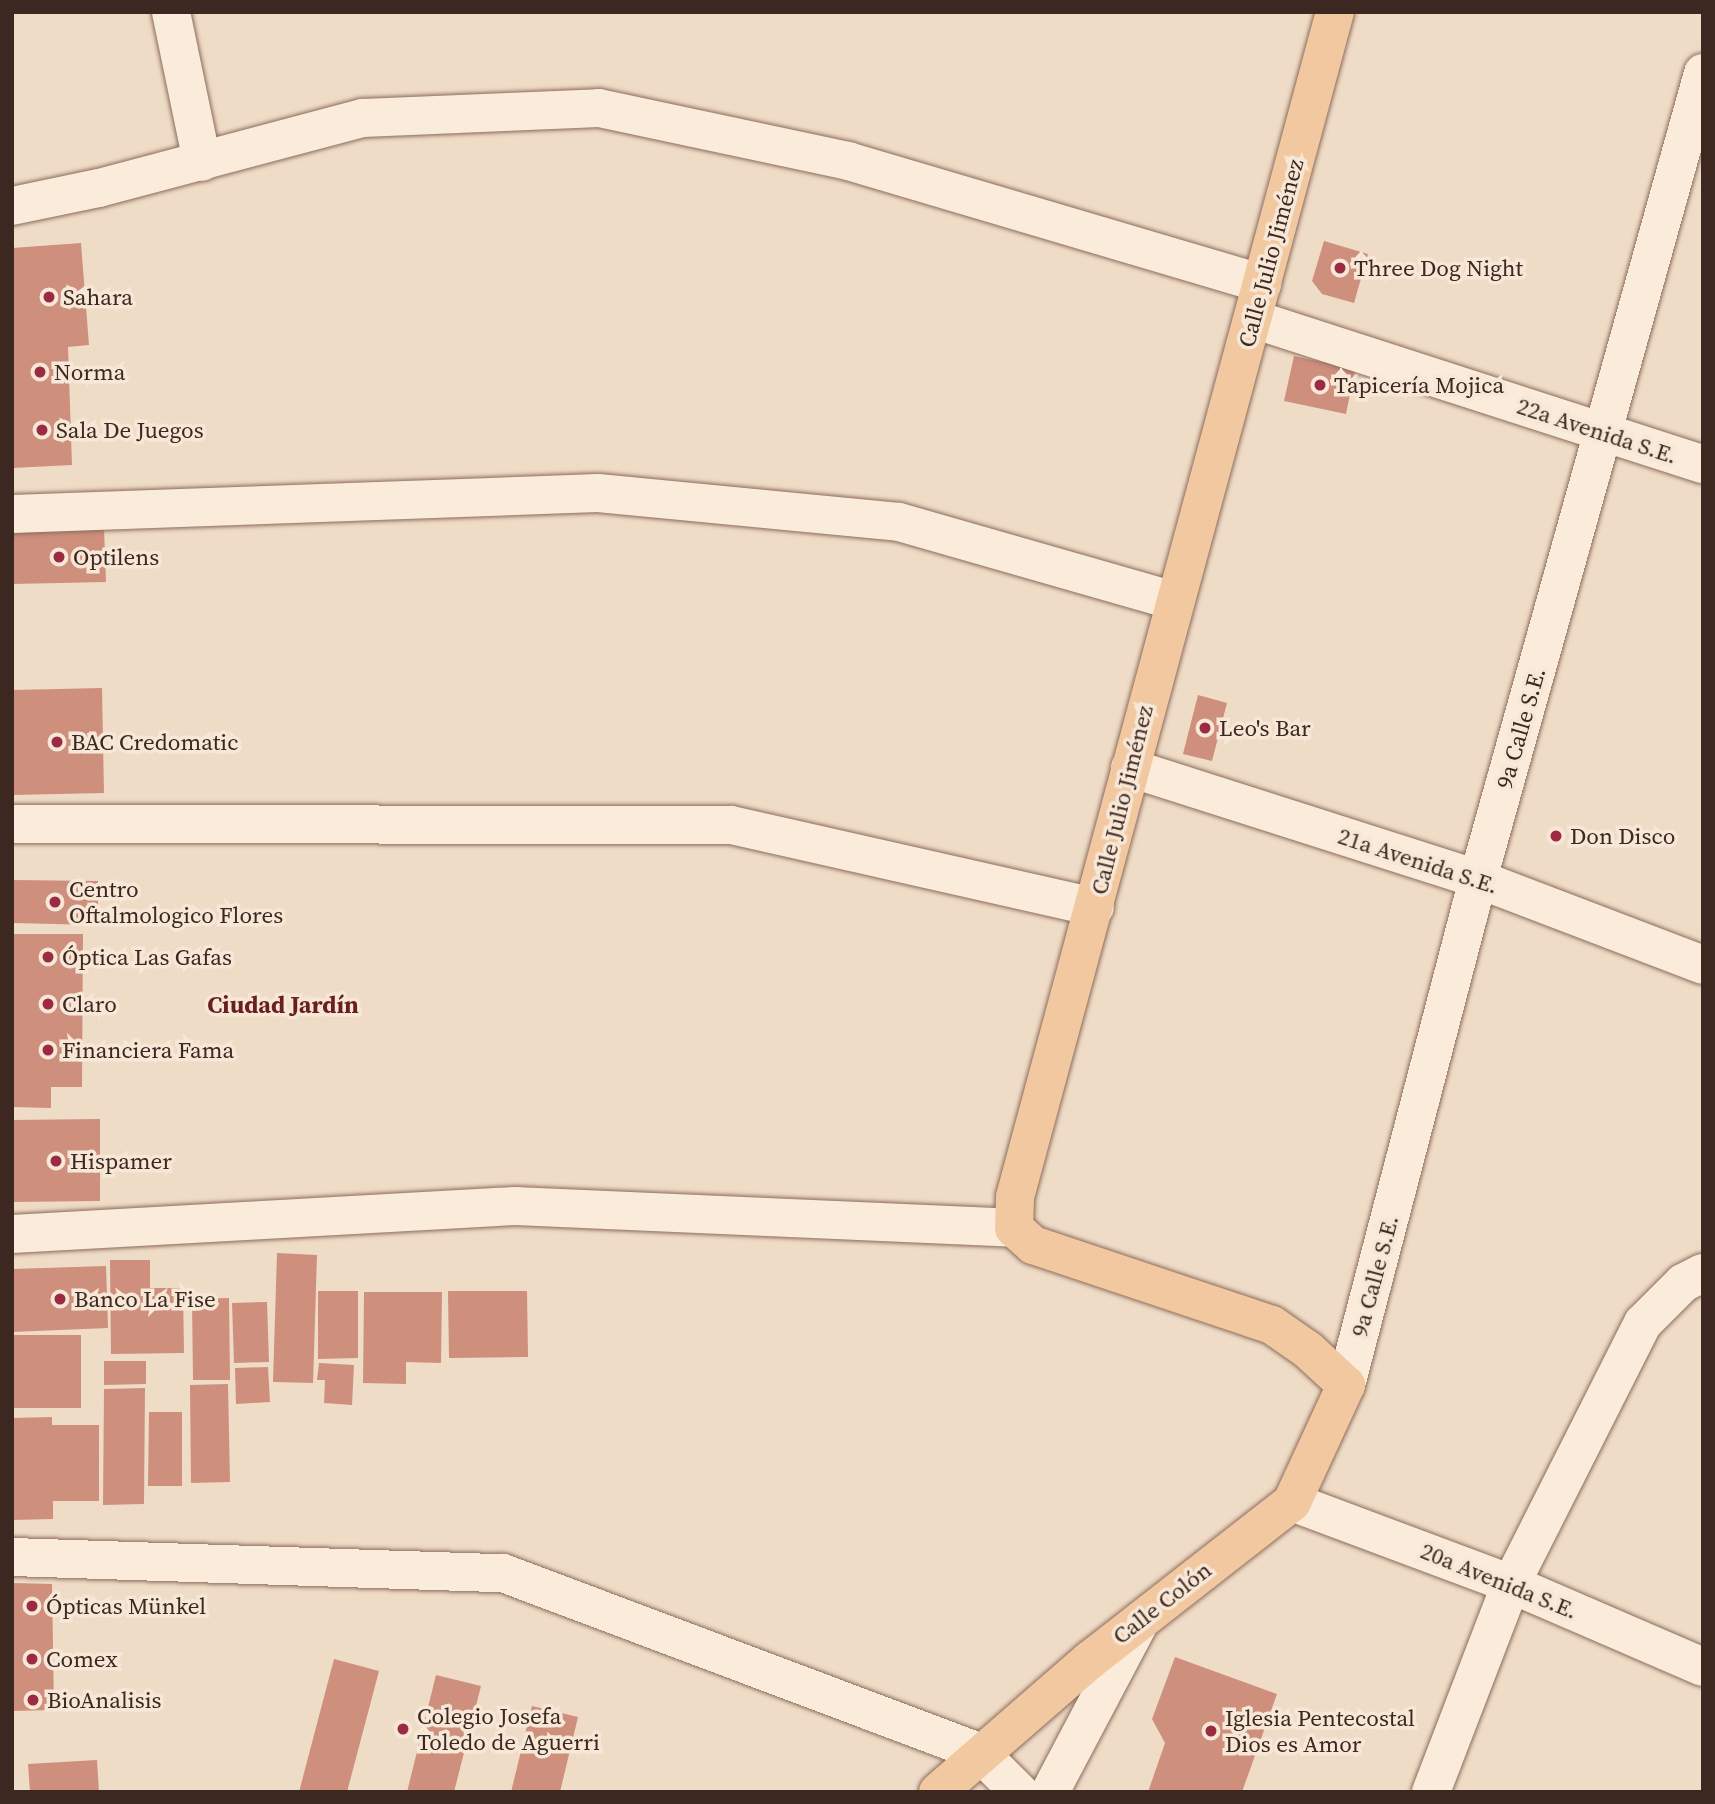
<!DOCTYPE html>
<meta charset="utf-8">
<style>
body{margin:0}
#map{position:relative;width:1715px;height:1804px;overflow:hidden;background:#efdcc7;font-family:"Source Serif 4",serif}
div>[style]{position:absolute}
.building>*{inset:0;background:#ce8f7d}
.roads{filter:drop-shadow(0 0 2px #8c6c5c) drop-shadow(0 0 2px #8c6c5c)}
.minor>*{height:38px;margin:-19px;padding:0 19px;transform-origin:19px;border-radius:19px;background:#faebdb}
.major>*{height:38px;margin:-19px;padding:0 19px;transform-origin:19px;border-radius:19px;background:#f2c8a0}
.dots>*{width:19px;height:19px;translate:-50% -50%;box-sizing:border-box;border:4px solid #f7e7d7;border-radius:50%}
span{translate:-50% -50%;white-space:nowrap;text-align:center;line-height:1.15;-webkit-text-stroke:7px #f7e7d7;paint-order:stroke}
.street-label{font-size:23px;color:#3c2820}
.poi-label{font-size:23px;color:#3c2820}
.left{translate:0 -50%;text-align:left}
.neighbourhood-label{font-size:24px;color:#6a1f1e;font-weight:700}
.frame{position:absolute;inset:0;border:14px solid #3c2820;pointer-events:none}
</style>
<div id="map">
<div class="building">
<i style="clip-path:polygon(1324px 241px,1368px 254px,1354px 303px,1322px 294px,1312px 281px)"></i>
<i style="clip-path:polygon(81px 243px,89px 345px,68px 347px,72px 465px,12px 468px,12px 248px)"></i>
<i style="clip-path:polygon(1294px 356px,1355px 369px,1346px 414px,1284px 401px)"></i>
<i style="clip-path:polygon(104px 529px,106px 582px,12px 584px,12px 531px)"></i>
<i style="clip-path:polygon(102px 688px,104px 793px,12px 795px,12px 690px)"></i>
<i style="clip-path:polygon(1198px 695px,1227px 703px,1212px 761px,1183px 754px)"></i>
<i style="clip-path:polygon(12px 880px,98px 881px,98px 925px,12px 923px)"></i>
<i style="clip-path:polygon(12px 934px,83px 934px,82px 1087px,51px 1087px,51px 1108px,12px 1107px)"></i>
<i style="clip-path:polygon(100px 1119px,100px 1201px,12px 1202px,12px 1120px)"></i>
<i style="clip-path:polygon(277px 1253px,317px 1255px,313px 1383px,273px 1382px)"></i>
<i style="clip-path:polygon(110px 1260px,150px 1260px,150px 1288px,183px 1288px,184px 1353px,111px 1354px)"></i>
<i style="clip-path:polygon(106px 1266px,108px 1328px,12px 1332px,12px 1269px)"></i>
<i style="clip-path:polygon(318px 1291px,358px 1291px,358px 1358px,318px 1359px)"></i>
<i style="clip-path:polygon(448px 1291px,527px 1291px,528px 1357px,449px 1358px)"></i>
<i style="clip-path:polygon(364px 1292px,442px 1292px,441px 1363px,406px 1362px,406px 1384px,363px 1383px)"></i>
<i style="clip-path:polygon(229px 1298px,230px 1380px,193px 1380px,192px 1299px)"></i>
<i style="clip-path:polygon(267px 1302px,269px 1362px,234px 1363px,232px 1303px)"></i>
<i style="clip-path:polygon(14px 1335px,81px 1335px,81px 1408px,14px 1408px)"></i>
<i style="clip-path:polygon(104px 1361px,146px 1361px,146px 1384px,104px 1385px)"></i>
<i style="clip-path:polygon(319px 1363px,354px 1365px,352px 1405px,324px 1403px,325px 1380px,317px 1380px)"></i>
<i style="clip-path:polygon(268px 1367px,270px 1402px,236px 1404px,235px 1368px)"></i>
<i style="clip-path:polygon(228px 1384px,230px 1482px,191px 1483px,190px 1385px)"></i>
<i style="clip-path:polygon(145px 1388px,144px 1504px,103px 1505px,104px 1389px)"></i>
<i style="clip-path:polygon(149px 1412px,182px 1412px,182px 1486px,148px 1486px)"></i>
<i style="clip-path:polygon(52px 1417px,52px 1425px,99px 1425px,99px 1501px,53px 1501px,53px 1519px,12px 1520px,12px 1418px)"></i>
<i style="clip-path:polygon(12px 1583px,52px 1584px,54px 1710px,12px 1711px)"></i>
<i style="clip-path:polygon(1175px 1657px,1277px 1694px,1242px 1792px,1148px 1792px,1165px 1743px,1152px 1719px)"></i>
<i style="clip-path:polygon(334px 1659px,379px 1671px,347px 1792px,299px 1792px)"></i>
<i style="clip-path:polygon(436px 1675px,481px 1686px,454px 1792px,407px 1792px)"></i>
<i style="clip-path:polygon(532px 1706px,578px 1717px,560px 1792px,511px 1792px)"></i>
<i style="clip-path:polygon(97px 1760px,99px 1792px,30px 1792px,28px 1764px)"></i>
</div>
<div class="roads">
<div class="minor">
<i style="left:171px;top:12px;width:153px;rotate:78.3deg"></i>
<i style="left:12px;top:206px;width:89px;rotate:-11.7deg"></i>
<i style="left:99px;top:188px;width:273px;rotate:-14.9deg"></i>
<i style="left:363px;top:118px;width:236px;rotate:-2.4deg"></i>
<i style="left:599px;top:108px;width:255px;rotate:12deg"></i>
<i style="left:848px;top:161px;width:432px;rotate:16.5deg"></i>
<i style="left:1253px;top:319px;width:473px;rotate:17.9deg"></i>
<i style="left:12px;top:514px;width:586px;rotate:-2.05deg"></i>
<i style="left:598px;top:493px;width:302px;rotate:5.5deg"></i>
<i style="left:899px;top:522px;width:286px;rotate:16deg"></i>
<i style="left:1130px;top:768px;width:365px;rotate:17.7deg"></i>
<i style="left:1478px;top:879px;width:241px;rotate:20.9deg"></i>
<i style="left:12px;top:824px;width:719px;rotate:0.08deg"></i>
<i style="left:731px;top:825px;width:373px;rotate:12.7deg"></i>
<i style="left:12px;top:1234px;width:504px;rotate:-3.19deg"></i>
<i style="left:515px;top:1206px;width:499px;rotate:2.5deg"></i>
<i style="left:1346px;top:1385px;width:523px;rotate:-75.38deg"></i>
<i style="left:1478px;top:879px;width:837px;rotate:-74.4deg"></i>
<i style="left:1292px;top:1502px;width:234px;rotate:20.5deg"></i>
<i style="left:1511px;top:1584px;width:209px;rotate:23.4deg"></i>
<i style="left:12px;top:1557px;width:491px;rotate:1.9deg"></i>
<i style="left:503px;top:1573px;width:509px;rotate:20.61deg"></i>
<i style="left:979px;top:1752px;width:57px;rotate:45deg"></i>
<i style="left:1050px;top:1792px;width:193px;rotate:-62.2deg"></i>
<i style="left:1431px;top:1792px;width:223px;rotate:-69deg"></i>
<i style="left:1511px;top:1584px;width:292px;rotate:-63.2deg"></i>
<i style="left:1643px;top:1323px;width:57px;rotate:-45deg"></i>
<i style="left:1683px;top:1283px;width:22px;rotate:-27deg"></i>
</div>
<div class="major">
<i style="left:938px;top:1792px;width:201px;rotate:-41deg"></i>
<i style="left:1090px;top:1660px;width:256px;rotate:-38deg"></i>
<i style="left:1292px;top:1502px;width:129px;rotate:-65.2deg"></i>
<i style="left:1346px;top:1385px;width:52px;rotate:-137.4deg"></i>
<i style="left:1308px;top:1350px;width:44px;rotate:-145.2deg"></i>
<i style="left:1272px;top:1325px;width:252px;rotate:-161.5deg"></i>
<i style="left:1033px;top:1245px;width:25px;rotate:-138deg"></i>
<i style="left:1014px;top:1228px;width:31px;rotate:-88deg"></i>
<i style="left:1015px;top:1197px;width:1227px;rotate:-74.89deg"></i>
</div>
</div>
<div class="dots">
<i style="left:1340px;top:268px;background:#9c2b42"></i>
<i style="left:49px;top:297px;background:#9c2b42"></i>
<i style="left:40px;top:372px;background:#9c2b42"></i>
<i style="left:1320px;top:385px;background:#9c2b42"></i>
<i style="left:42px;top:430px;background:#9c2b42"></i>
<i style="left:59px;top:557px;background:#9c2b42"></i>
<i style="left:1205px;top:728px;background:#9c2b42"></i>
<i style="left:57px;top:742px;background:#9c2b42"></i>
<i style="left:1556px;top:836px;background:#9c2b42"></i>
<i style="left:55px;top:902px;background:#9c2b42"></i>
<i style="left:48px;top:957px;background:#9c2b42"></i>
<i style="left:48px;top:1004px;background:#9c2b42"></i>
<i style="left:48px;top:1050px;background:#9c2b42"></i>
<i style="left:56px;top:1161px;background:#9c2b42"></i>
<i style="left:60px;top:1299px;background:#9c2b42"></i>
<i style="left:32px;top:1606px;background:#9c2b42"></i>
<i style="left:32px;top:1659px;background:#9c2b42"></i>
<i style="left:33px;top:1700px;background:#9c2b42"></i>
<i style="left:403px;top:1729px;background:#9c2b42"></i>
<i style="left:1211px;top:1731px;background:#9c2b42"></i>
</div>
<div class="street-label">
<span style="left:1271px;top:253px;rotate:-75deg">Calle Julio Jiménez</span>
<span style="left:1597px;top:431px;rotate:18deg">22a Avenida S.E.</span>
<span style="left:1521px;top:728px;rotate:-74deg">9a Calle S.E.</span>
<span style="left:1122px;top:800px;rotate:-76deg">Calle Julio Jiménez</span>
<span style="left:1418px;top:861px;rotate:18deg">21a Avenida S.E.</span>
<span style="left:1375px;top:1276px;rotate:-75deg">9a Calle S.E.</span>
<span style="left:1499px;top:1581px;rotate:22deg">20a Avenida S.E.</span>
<span style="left:1162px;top:1603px;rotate:-38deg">Calle Colón</span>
</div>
<div class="poi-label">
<span class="left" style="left:1354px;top:268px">Three Dog Night</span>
<span class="left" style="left:63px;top:297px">Sahara</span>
<span class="left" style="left:54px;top:372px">Norma</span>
<span class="left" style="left:1334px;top:385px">Tapicería Mojica</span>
<span class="left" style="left:56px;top:430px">Sala De Juegos</span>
<span class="left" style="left:73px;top:557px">Optilens</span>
<span class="left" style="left:1219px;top:728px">Leo's Bar</span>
<span class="left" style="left:71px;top:742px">BAC Credomatic</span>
<span class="left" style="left:1570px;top:836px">Don Disco</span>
<span class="left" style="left:69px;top:902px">Centro<br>Oftalmologico Flores</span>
<span class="left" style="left:62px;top:957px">Óptica Las Gafas</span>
<span class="left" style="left:62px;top:1004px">Claro</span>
<span class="left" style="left:62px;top:1050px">Financiera Fama</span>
<span class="left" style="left:70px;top:1161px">Hispamer</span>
<span class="left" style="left:74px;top:1299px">Banco La Fise</span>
<span class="left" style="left:46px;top:1606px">Ópticas Münkel</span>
<span class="left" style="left:46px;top:1659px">Comex</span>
<span class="left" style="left:47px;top:1700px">BioAnalisis</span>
<span class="left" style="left:417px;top:1729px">Colegio Josefa<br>Toledo de Aguerri</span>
<span class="left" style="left:1225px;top:1731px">Iglesia Pentecostal<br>Dios es Amor</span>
</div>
<div class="neighbourhood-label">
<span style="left:283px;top:1005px">Ciudad Jardín</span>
</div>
<div class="frame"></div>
</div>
